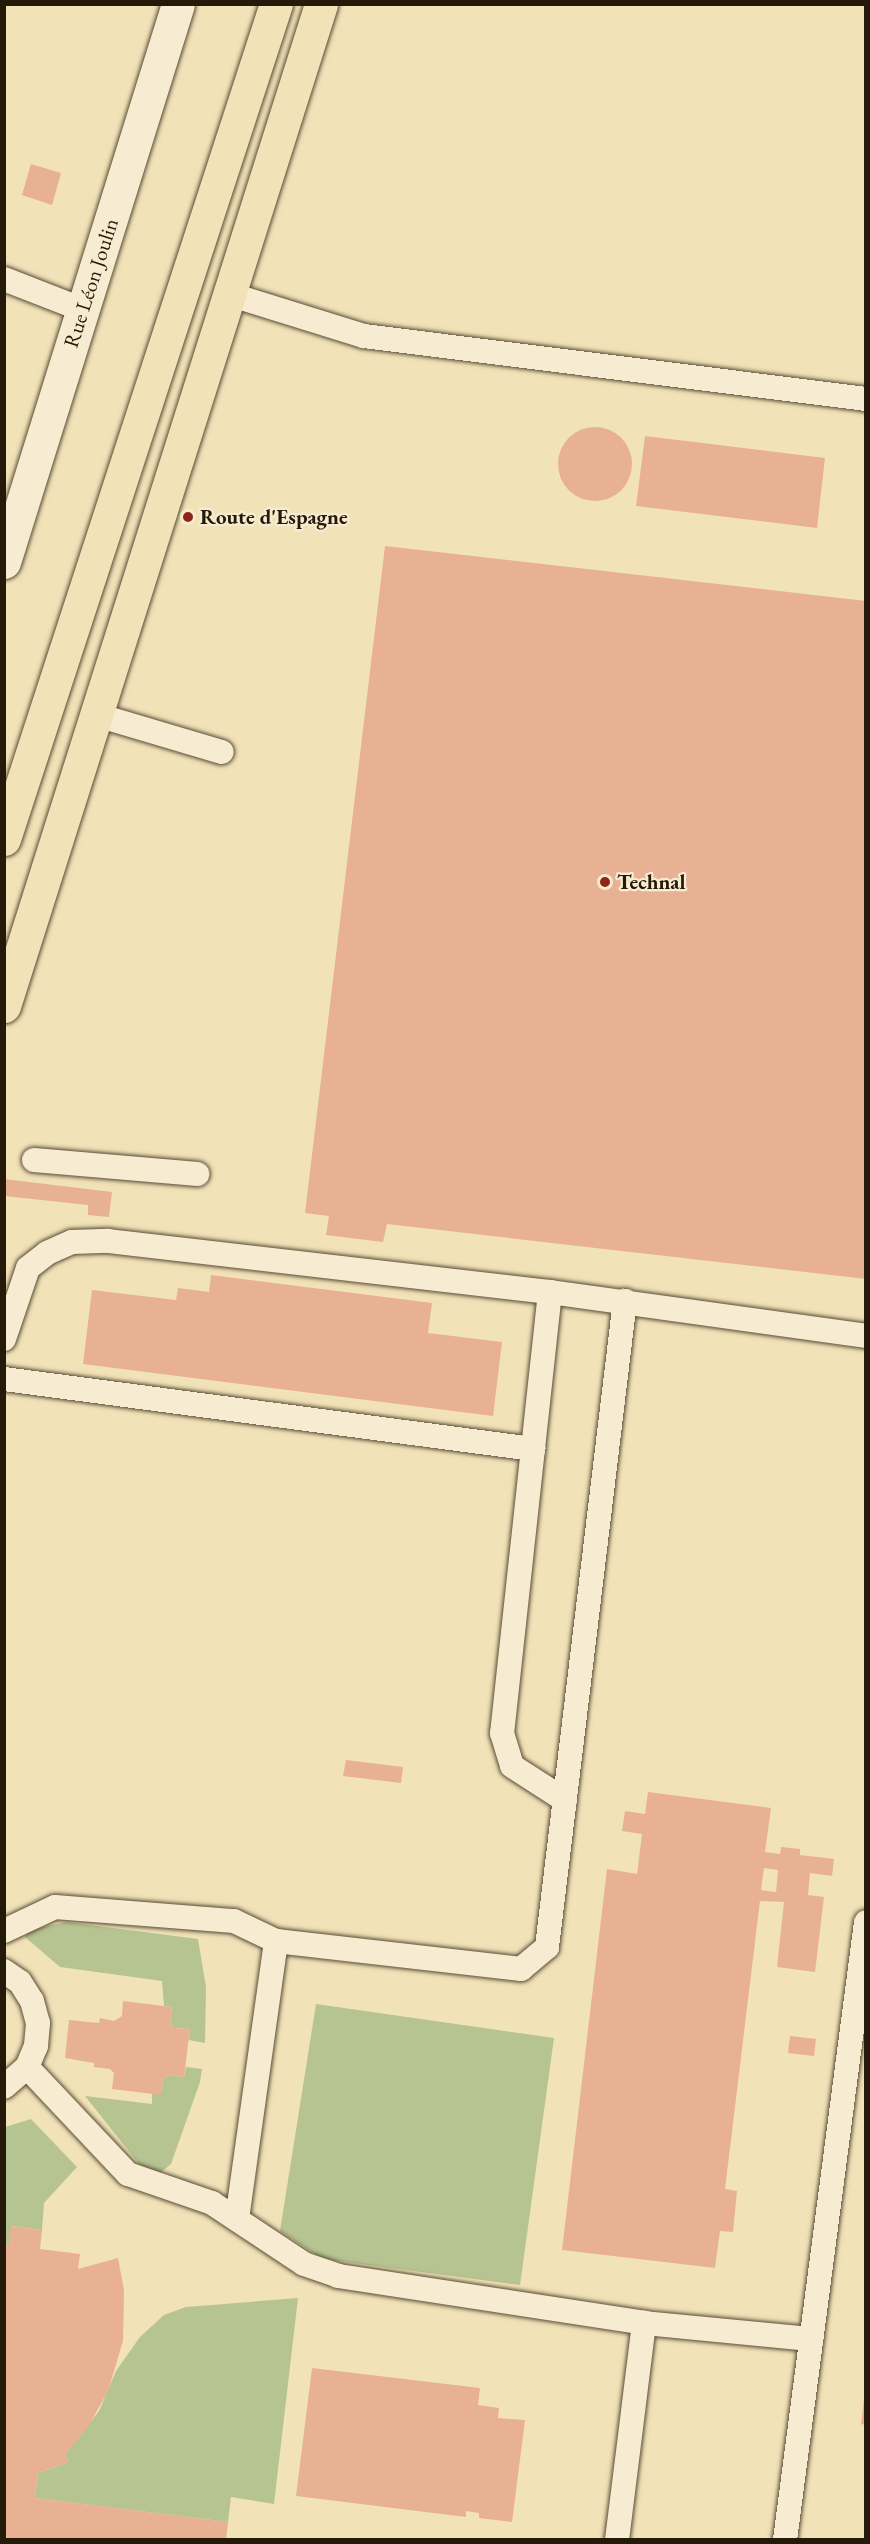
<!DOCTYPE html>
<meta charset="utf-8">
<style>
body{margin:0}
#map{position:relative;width:870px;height:2544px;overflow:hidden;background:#f2e2b8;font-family:"EB Garamond",serif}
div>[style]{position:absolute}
.green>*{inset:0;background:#b6c492}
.building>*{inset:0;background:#e9b194}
.round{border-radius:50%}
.roads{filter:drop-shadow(0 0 2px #584c35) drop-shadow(0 0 2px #584c35)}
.service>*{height:24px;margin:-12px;padding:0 12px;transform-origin:12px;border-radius:12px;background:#f7ecd1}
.minor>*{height:33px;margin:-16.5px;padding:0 16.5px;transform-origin:16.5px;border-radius:16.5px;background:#f7ecd1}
.primary>*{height:33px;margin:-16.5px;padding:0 16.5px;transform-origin:16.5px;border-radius:16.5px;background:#f2e2b8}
.dots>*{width:16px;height:16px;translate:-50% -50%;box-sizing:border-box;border:3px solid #f7ecd1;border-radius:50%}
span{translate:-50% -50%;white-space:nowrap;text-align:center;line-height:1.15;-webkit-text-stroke:4.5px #f7ecd1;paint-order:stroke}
.street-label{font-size:21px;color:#251a09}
.poi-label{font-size:21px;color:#251a09;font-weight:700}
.left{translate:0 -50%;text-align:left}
.frame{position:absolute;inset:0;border:6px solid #251a09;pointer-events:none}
</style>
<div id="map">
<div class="green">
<i style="clip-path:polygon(66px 1922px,198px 1939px,206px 1987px,205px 2043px,189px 2040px,190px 2029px,174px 2028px,170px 2021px,172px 2007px,164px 2006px,162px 1981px,60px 1967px,25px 1937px,30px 1930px)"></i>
<i style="clip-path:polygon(316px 2004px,554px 2038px,520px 2285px,323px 2259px,280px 2231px)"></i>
<i style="clip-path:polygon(186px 2067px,202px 2069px,200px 2082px,171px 2164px,160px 2173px,139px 2164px,85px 2096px,152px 2104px,152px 2094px,161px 2094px,163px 2079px,169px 2075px,184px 2077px)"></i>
<i style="clip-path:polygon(31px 2119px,77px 2167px,44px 2203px,42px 2230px,12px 2226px,10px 2245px,5px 2244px,5px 2127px)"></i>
<i style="clip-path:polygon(298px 2298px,274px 2504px,231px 2497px,228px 2522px,35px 2498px,38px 2473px,69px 2462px,65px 2455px,99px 2411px,116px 2371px,140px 2337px,164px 2315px,186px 2307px)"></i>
</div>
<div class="building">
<i style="clip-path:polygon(31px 164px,61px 173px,52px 205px,22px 195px)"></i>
<i class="round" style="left:558px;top:427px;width:74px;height:74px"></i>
<i style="clip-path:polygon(645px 436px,825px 458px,817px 528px,636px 506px)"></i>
<i style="clip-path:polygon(385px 546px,866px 601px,866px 1279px,387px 1224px,383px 1242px,326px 1235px,329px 1216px,305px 1213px)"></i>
<i style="clip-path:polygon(4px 1179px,112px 1192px,109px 1217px,88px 1215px,88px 1205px,4px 1196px)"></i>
<i style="clip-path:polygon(211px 1275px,432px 1303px,428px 1333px,502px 1342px,493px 1416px,83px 1364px,92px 1290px,176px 1300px,178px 1288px,209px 1292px)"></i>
<i style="clip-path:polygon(346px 1760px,403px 1767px,401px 1783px,343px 1776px)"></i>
<i style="clip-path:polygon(evenodd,648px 1792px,771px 1808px,765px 1852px,780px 1854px,781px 1847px,800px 1849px,800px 1855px,834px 1859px,832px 1876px,810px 1873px,808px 1895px,824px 1897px,815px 1972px,777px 1967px,784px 1902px,760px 1901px,725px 2189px,737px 2191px,733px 2232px,720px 2231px,715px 2268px,562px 2250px,607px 1869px,637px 1874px,642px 1834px,622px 1831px,625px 1811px,645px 1814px,648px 1792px,764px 1868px,778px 1870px,776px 1892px,761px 1890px,764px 1868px)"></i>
<i style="clip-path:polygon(123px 2001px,172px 2007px,170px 2021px,174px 2028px,190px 2029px,184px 2077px,169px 2075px,163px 2079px,161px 2095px,112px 2089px,114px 2073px,110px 2069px,94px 2067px,94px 2063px,65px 2058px,69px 2020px,99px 2023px,100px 2018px,114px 2021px,122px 2016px)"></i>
<i style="clip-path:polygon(790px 2036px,816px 2039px,814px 2056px,788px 2053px)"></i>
<i style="clip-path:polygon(11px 2226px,42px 2230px,40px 2249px,80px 2254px,78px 2269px,118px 2258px,124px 2290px,123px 2341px,108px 2391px,88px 2427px,65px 2455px,69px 2462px,38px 2473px,35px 2498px,228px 2522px,226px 2540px,4px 2540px,4px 2244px,10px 2245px)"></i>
<i style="clip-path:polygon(312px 2368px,480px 2388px,478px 2405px,499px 2408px,498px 2418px,525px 2420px,512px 2522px,479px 2518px,479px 2513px,466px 2511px,466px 2517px,296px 2496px)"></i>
<i style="clip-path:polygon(864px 2399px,866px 2399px,866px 2425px,861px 2424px)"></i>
</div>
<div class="roads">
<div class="service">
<i style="left:4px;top:279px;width:83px;rotate:21.3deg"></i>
<i style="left:229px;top:294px;width:141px;rotate:17.3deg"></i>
<i style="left:364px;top:336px;width:506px;rotate:7.15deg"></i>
<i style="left:97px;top:715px;width:130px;rotate:16.5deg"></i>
<i style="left:34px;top:1160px;width:164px;rotate:4.9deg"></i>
<i style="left:550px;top:1292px;width:444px;rotate:96.2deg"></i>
<i style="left:502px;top:1733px;width:34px;rotate:73deg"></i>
<i style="left:512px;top:1766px;width:63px;rotate:32.7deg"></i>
<i style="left:4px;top:1339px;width:75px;rotate:-71.3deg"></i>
<i style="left:28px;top:1268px;width:24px;rotate:-38deg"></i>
<i style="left:47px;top:1253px;width:27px;rotate:-24deg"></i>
<i style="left:72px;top:1242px;width:36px;rotate:-2deg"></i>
<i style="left:108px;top:1241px;width:445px;rotate:6.6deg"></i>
<i style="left:550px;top:1292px;width:319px;rotate:7.9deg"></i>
<i style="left:4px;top:1379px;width:534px;rotate:7.54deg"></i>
<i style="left:4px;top:1931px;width:56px;rotate:-25.2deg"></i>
<i style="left:55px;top:1907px;width:180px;rotate:4.5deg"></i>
<i style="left:234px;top:1921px;width:47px;rotate:25.5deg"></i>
<i style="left:276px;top:1941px;width:247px;rotate:6.5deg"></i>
<i style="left:521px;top:1969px;width:34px;rotate:-40deg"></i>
<i style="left:547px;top:1947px;width:651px;rotate:-83.12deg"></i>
<i style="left:4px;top:1971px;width:19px;rotate:35deg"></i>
<i style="left:20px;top:1982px;width:22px;rotate:58deg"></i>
<i style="left:32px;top:2001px;width:23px;rotate:75deg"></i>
<i style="left:38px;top:2023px;width:23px;rotate:95deg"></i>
<i style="left:36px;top:2046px;width:23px;rotate:113deg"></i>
<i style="left:27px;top:2067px;width:30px;rotate:139deg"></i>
<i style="left:27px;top:2067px;width:147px;rotate:46.7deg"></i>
<i style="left:128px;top:2174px;width:89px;rotate:19deg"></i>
<i style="left:212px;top:2203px;width:110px;rotate:33.5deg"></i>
<i style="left:304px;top:2264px;width:36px;rotate:19deg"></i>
<i style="left:338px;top:2276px;width:310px;rotate:8.7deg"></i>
<i style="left:644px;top:2323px;width:168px;rotate:5.5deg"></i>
<i style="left:237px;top:2219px;width:281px;rotate:-82deg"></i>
<i style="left:617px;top:2540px;width:219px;rotate:-82.9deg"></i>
<i style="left:785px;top:2540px;width:623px;rotate:-82.53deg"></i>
</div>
<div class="minor">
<i style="left:4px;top:562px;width:584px;rotate:-72.68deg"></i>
</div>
<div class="primary">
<i style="left:4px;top:839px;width:878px;rotate:-71.96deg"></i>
<i style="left:4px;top:1006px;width:1051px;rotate:-72.44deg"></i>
</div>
</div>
<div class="dots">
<i style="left:188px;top:517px;background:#8f2418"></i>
<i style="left:605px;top:882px;background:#8f2418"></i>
</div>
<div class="street-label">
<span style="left:91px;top:283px;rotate:-72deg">Rue Léon Joulin</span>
</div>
<div class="poi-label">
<span class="left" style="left:200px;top:517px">Route d'Espagne</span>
<span class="left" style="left:617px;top:882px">Technal</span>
</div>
<div class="frame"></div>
</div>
